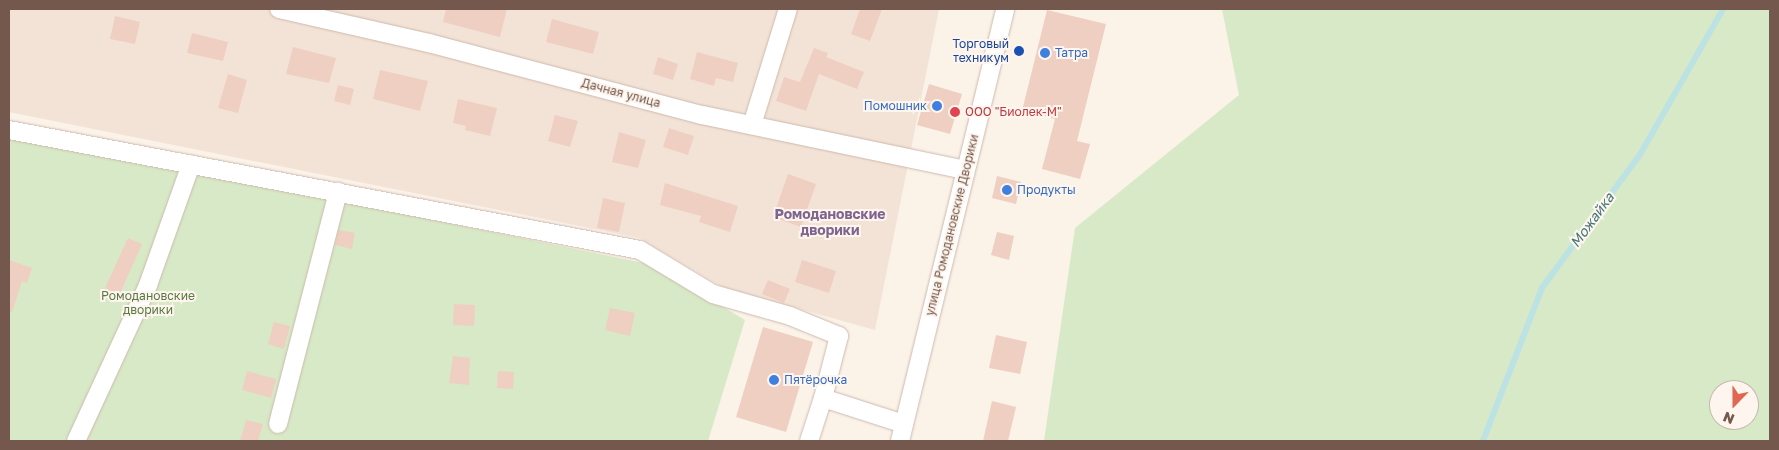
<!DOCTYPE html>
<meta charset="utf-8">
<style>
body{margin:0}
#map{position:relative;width:1779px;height:450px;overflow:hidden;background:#fbf2e8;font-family:"Golos Text",sans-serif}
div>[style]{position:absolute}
.residential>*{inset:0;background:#f3e3d6}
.green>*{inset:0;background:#d7e9c6}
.stream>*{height:5.5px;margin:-2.75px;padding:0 2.75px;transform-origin:2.75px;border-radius:2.75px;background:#bde2e4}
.building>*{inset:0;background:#efcfc1}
.roads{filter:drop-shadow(0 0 1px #cdb9ae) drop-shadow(0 0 1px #cdb9ae)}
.minor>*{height:18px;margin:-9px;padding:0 9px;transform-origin:9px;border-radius:9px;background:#fff}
.dots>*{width:14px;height:14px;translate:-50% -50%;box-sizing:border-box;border:2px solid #fef6ee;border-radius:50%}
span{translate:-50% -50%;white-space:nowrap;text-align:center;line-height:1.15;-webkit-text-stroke:4px #fef6ee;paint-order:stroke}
.transit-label{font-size:12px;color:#164399}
.right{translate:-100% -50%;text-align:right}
.shop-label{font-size:12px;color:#366cbe}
.left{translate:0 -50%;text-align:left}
.street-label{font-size:12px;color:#74584d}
.health-label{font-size:12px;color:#be3a42}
.park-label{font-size:12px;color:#597945}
.neighbourhood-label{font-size:14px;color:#7e6590;font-weight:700}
.water-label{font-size:14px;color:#417478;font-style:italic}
.frame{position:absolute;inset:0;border:10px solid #74584d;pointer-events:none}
.north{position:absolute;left:1709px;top:380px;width:50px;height:50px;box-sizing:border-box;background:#fef6ee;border:1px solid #c7b7ae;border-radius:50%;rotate:202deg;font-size:14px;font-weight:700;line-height:20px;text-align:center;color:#74584d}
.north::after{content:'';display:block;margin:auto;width:18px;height:22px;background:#df6753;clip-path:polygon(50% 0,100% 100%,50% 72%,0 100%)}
</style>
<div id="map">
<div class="residential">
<i style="clip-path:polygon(9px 9px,939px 9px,875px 330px,724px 288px,639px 238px,9px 112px)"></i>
</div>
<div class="green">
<i style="clip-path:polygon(evenodd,1222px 9px,1770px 9px,1770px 441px,1044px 441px,1075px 228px,1239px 95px,1222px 9px,1719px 390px,1749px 390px,1749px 420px,1719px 420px,1719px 390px)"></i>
<i style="clip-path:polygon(9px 133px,653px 265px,745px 320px,708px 441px,9px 441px)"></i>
</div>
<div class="stream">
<i style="left:1483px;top:441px;width:164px;rotate:-68.9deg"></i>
<i style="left:1542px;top:288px;width:167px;rotate:-53.7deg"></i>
<i style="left:1641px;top:153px;width:166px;rotate:-60.3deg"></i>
</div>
<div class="building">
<i style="clip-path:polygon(446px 9px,507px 9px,500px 37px,443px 22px)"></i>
<i style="clip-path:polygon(860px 9px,882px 9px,870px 41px,851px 34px)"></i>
<i style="clip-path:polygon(1047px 10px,1106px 24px,1077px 141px,1090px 144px,1080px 179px,1042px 169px,1055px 119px,1022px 111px)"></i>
<i style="clip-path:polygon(115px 16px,140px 22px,135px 44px,110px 39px)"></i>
<i style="clip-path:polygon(552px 19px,599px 32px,593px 54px,546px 42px)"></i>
<i style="clip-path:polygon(192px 33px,228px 42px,223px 61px,187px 53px)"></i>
<i style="clip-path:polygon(293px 47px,336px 58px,329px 83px,286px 74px)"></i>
<i style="clip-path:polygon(814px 48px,828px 53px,826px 57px,864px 72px,857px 89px,819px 74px,806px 111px,776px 101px,784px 77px,800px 82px)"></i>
<i style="clip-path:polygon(697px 52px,738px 63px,733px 82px,716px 78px,714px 86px,690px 79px)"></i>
<i style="clip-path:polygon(658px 57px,678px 64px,673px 80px,653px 74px)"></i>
<i style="clip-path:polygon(380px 70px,428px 81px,420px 111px,373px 99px)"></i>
<i style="clip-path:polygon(228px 74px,247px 80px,238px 113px,218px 108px)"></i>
<i style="clip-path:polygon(929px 84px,962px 94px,950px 134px,917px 125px)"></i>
<i style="clip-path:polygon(338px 85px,354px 89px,350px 105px,334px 101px)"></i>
<i style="clip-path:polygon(458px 99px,497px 108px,490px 136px,465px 130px,466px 126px,453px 123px)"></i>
<i style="clip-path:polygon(555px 115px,578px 121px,570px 147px,548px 141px)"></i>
<i style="clip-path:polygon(669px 128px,694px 136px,688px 155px,663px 147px)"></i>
<i style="clip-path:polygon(619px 132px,646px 140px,638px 168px,612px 162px)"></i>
<i style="clip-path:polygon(788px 174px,816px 184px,801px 227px,773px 217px)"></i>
<i style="clip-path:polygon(997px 176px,1021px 182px,1016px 204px,992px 198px)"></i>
<i style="clip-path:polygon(665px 183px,738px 206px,730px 232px,699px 222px,701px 216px,660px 205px)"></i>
<i style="clip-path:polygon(603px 198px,625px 203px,619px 232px,597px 228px)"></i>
<i style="clip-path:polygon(339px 230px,355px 233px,352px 249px,335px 245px)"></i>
<i style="clip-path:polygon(997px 232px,1014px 236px,1009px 260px,991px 255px)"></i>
<i style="clip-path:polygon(128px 238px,142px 244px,119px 296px,105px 288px)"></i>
<i style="clip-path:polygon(9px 260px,32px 268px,27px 283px,22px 281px,12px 312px,9px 312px)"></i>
<i style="clip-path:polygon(802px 260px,836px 271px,829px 293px,795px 282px)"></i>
<i style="clip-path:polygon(768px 280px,790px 289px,784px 303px,762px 294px)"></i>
<i style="clip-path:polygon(454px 304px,475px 305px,474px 326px,453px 325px)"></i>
<i style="clip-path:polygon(610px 308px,635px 313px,630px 336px,605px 330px)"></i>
<i style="clip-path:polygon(274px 322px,290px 326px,284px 349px,268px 344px)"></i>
<i style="clip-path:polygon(763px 327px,813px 342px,786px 432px,736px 417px)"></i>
<i style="clip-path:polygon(996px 335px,1027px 342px,1020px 374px,989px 368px)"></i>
<i style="clip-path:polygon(453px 356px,470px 358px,469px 385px,449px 383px)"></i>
<i style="clip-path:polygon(247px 371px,276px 379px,271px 398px,242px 390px)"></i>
<i style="clip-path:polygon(498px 371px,514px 372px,513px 389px,497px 388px)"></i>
<i style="clip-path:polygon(992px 401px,1016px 407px,1008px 441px,983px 441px)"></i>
<i style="clip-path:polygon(246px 420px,263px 424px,258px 441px,240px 441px)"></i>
</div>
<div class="roads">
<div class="minor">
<i style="left:279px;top:9px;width:154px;rotate:12.8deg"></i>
<i style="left:429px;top:43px;width:282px;rotate:14.8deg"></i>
<i style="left:702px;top:115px;width:269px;rotate:11.8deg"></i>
<i style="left:752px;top:125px;width:121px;rotate:-72.8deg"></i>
<i style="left:9px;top:130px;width:642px;rotate:10.77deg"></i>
<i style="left:640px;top:250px;width:85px;rotate:31.1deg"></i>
<i style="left:713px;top:294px;width:80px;rotate:15.9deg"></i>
<i style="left:790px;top:316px;width:53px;rotate:22.2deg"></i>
<i style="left:839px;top:336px;width:64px;rotate:104.5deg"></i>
<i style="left:823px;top:398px;width:85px;rotate:17.8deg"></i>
<i style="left:278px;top:424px;width:240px;rotate:-75.5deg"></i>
<i style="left:76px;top:441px;width:172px;rotate:-65.2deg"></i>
<i style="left:148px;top:285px;width:128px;rotate:-70.4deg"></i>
<i style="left:809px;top:441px;width:45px;rotate:-72deg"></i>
<i style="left:900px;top:441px;width:445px;rotate:-76.3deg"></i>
</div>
</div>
<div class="dots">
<i style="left:1019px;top:51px;background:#1a4fb4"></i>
<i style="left:1045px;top:53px;background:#3f7fe0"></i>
<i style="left:937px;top:106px;background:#3f7fe0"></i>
<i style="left:955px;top:112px;background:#e0444e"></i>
<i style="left:1007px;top:190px;background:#3f7fe0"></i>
<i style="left:774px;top:380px;background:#3f7fe0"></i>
</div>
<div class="transit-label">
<span class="right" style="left:1009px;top:51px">Торговый<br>техникум</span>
</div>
<div class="shop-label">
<span class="left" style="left:1055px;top:53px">Татра</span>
<span class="right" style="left:927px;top:106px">Помошник</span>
<span class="left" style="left:1017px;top:190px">Продукты</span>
<span class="left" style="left:784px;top:380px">Пятёрочка</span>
</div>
<div class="street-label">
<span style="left:621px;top:93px;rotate:15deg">Дачная улица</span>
<span style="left:952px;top:225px;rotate:-76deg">улица Ромодановские Дворики</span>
</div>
<div class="health-label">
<span class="left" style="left:965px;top:112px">ООО "Биолек-М"</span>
</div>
<div class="park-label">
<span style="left:148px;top:303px">Ромодановские<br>дворики</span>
</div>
<div class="neighbourhood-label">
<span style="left:830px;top:222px">Ромодановские<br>дворики</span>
</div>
<div class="water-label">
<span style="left:1592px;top:220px;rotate:-54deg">Можайка</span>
</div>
<div class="frame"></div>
<div class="north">N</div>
</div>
